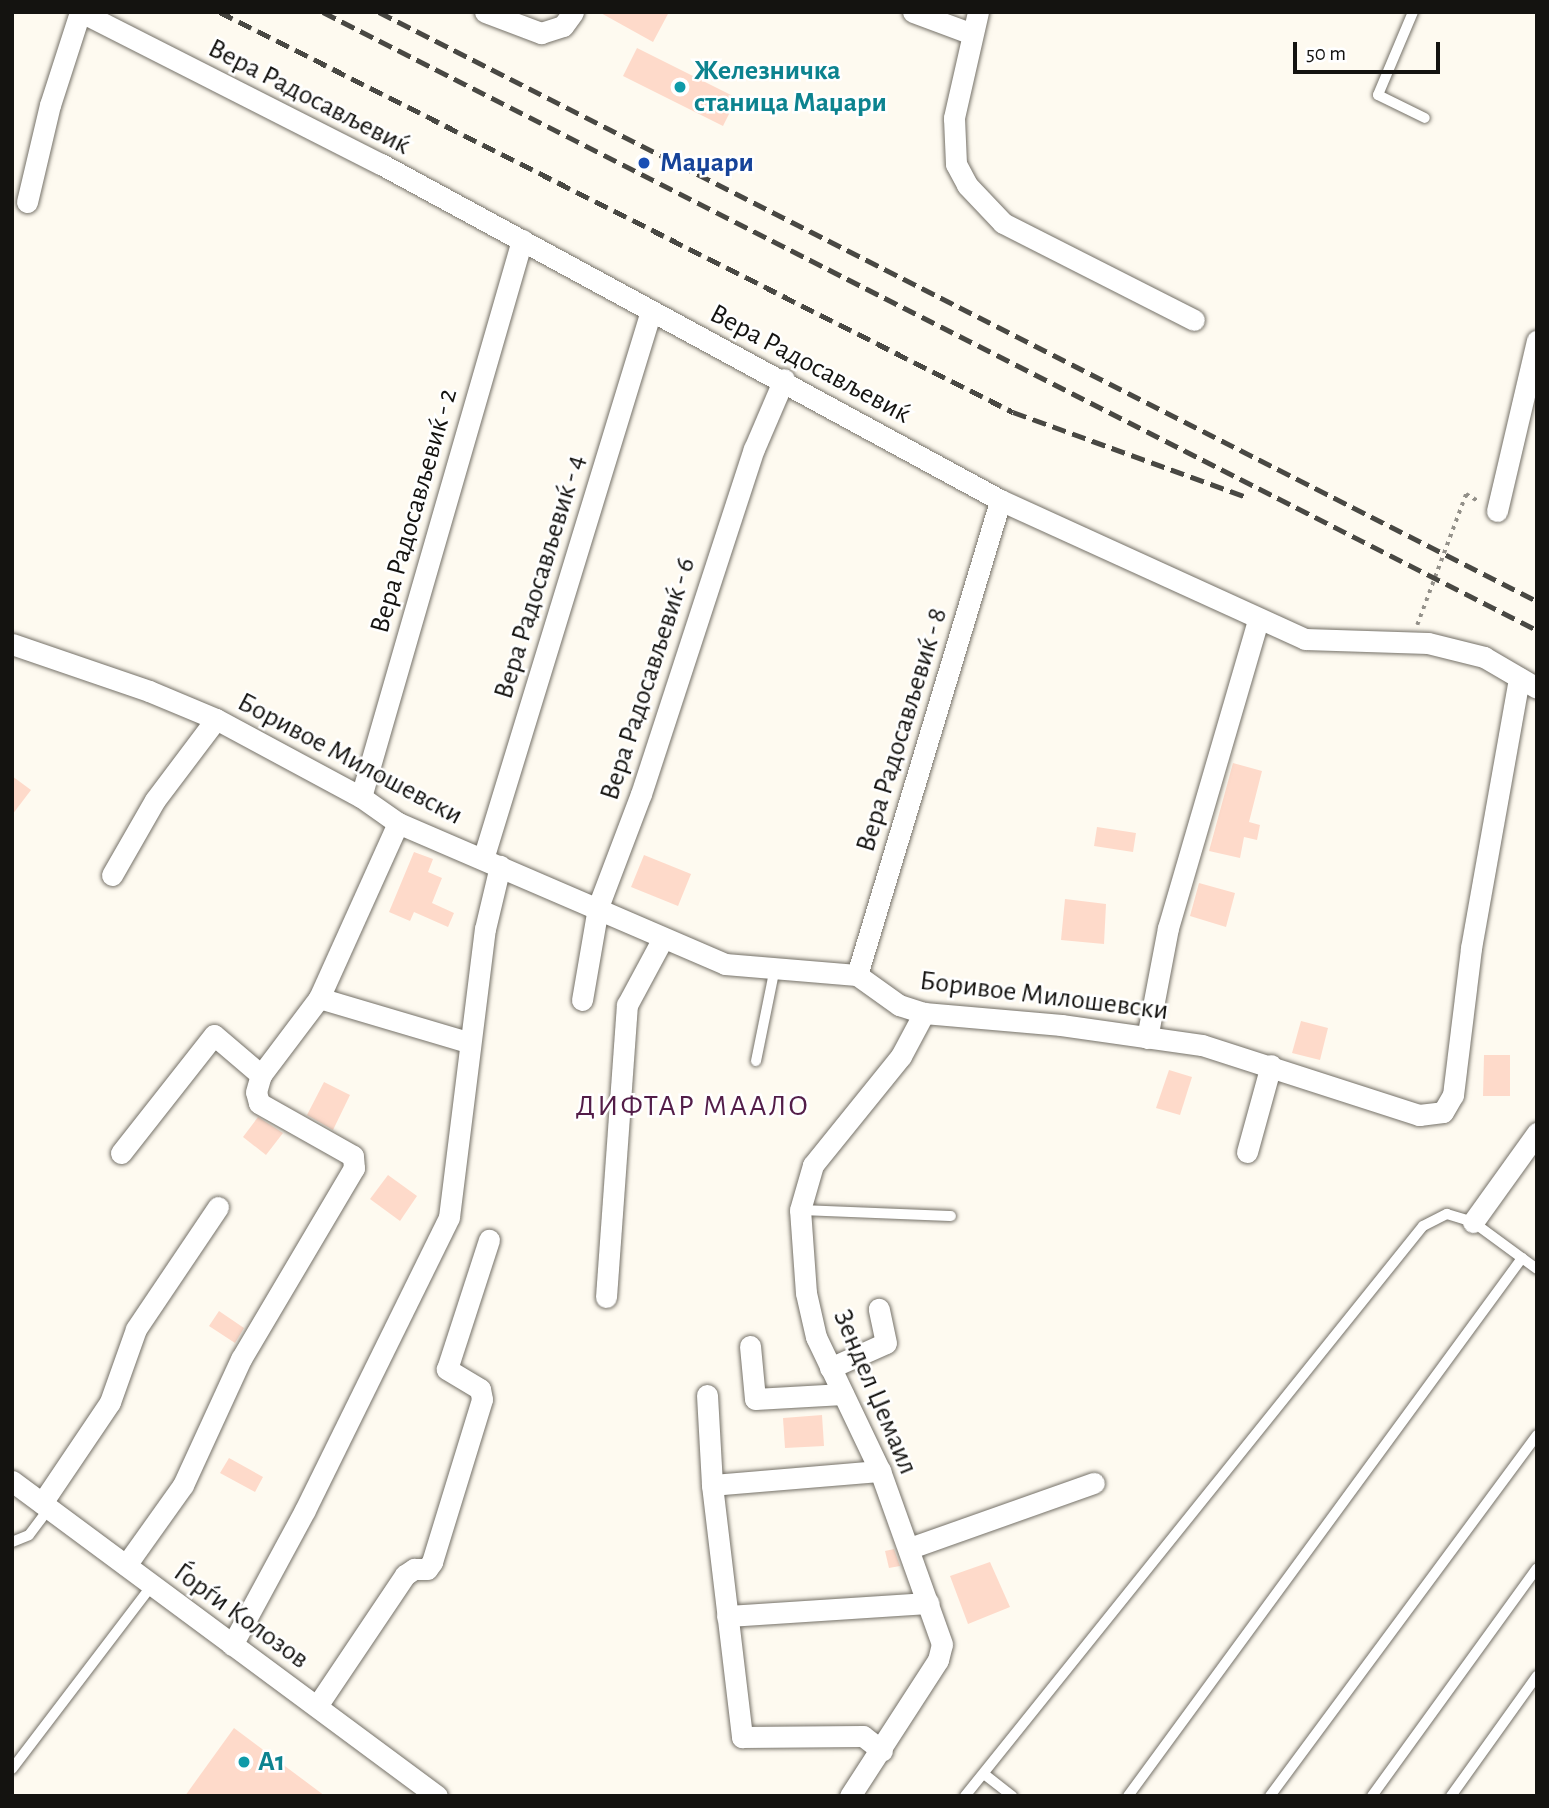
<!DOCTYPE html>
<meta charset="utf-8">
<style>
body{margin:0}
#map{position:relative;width:1549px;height:1808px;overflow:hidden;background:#fefaf0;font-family:"Alegreya Sans",sans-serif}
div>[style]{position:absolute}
.building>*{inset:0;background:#fedaca}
.path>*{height:3.5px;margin-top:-1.75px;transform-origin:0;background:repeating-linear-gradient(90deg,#939089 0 3.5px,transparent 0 8.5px)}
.roads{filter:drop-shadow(0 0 2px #757168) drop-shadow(0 0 2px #757168)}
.lane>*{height:10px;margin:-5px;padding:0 5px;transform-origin:5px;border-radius:5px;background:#fff}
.street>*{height:21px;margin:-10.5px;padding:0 10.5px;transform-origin:10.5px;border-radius:10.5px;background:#fff}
.rail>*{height:5px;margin-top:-2.5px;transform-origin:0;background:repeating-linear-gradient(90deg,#494843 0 14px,transparent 0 21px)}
.dots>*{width:19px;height:19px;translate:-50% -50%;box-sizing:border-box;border:4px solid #fff;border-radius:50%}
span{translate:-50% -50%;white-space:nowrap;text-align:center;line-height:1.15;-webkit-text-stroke:5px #fff;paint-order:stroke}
.culture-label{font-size:28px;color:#0d838f;font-weight:700}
.left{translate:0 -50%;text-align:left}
.street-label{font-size:28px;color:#141310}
.transit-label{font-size:28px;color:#164399;font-weight:700}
.neighbourhood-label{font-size:30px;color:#531d48;letter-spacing:2px}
.frame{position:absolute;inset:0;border:14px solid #141310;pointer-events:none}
.scale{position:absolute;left:1293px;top:42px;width:147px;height:32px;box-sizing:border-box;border:4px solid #141310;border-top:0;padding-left:9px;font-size:21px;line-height:24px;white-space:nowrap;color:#141310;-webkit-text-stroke:5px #fff;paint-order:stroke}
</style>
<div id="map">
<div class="building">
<i style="clip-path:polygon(599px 12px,669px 12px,653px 42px)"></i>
<i style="clip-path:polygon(637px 48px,737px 98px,723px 126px,623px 76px)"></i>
<i style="clip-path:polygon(1233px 763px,1262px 771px,1249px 822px,1260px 825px,1257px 840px,1244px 837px,1240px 858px,1209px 851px)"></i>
<i style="clip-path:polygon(12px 776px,31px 790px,12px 815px)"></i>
<i style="clip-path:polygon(1097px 827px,1136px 833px,1133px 852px,1094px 846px)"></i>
<i style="clip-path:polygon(414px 852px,433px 859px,428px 872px,442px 878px,432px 903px,454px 913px,448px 927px,414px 912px,410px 921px,389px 912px)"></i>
<i style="clip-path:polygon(644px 855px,691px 874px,678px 906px,631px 887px)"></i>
<i style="clip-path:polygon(1199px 883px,1235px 893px,1226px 927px,1190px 916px)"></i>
<i style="clip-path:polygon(1065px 899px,1106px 904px,1104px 944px,1061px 940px)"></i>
<i style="clip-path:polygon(1301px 1021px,1328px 1028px,1320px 1060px,1292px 1053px)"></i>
<i style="clip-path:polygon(1484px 1055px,1510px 1055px,1510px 1096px,1483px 1096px)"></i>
<i style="clip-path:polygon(1169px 1070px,1192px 1077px,1180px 1115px,1156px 1108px)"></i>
<i style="clip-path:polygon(324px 1082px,350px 1095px,333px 1130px,307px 1115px)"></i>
<i style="clip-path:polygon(258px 1117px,283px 1133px,266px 1155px,243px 1137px)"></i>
<i style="clip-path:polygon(388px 1175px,417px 1196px,400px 1221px,370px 1199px)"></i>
<i style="clip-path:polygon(219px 1311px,244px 1328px,235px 1343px,209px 1326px)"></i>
<i style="clip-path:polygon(822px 1415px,824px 1446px,785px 1448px,783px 1418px)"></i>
<i style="clip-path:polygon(229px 1458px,263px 1477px,255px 1492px,220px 1473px)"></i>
<i style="clip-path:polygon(894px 1549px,900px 1566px,889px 1568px,885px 1551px)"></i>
<i style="clip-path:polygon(990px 1562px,1010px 1607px,968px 1624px,950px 1576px)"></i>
<i style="clip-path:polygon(234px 1728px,325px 1796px,185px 1796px)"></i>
</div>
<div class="path">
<i style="left:1417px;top:625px;width:140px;rotate:-69.5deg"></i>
<i style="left:1466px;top:494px;width:14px;rotate:30deg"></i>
</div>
<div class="roads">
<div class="lane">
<i style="left:1413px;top:12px;width:90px;rotate:112.9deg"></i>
<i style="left:1378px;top:95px;width:52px;rotate:26.1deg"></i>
<i style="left:756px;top:1061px;width:95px;rotate:-78.5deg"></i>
<i style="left:800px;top:1210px;width:151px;rotate:2.3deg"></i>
<i style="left:12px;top:1542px;width:18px;rotate:-22deg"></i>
<i style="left:29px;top:1535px;width:34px;rotate:-53deg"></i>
<i style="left:12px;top:1769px;width:231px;rotate:-52.7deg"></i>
<i style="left:984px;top:1774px;width:36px;rotate:38deg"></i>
<i style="left:965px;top:1796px;width:731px;rotate:-51.22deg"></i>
<i style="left:1423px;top:1226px;width:27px;rotate:-27deg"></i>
<i style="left:1447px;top:1214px;width:27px;rotate:17deg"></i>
<i style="left:1473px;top:1222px;width:79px;rotate:36.3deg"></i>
<i style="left:1128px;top:1796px;width:667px;rotate:-53.78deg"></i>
<i style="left:1270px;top:1796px;width:449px;rotate:-53.5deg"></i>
<i style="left:1372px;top:1796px;width:281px;rotate:-54.1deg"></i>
<i style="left:1451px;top:1796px;width:148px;rotate:-54.4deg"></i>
</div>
<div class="street">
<i style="left:81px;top:12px;width:336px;rotate:26.9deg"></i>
<i style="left:381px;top:164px;width:704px;rotate:28.49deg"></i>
<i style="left:1000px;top:500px;width:335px;rotate:24.5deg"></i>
<i style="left:1305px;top:639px;width:123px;rotate:1.9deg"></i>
<i style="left:1428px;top:643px;width:58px;rotate:14deg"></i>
<i style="left:1484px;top:657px;width:61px;rotate:30.3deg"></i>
<i style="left:485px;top:12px;width:60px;rotate:20.6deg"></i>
<i style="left:541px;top:33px;width:23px;rotate:-18deg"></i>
<i style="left:563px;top:26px;width:17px;rotate:-54deg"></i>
<i style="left:913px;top:12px;width:63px;rotate:20.4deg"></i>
<i style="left:978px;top:12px;width:109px;rotate:102.8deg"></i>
<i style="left:954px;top:118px;width:46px;rotate:87.5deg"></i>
<i style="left:956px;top:164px;width:24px;rotate:62deg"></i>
<i style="left:967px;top:185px;width:52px;rotate:46.5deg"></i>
<i style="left:1003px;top:223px;width:214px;rotate:26.9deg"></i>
<i style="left:27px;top:202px;width:100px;rotate:-76.7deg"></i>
<i style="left:50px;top:105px;width:98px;rotate:-72.1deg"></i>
<i style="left:1497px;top:511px;width:175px;rotate:-76.8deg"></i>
<i style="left:12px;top:644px;width:145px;rotate:18.9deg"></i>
<i style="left:149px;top:691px;width:73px;rotate:22.7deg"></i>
<i style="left:216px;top:719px;width:165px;rotate:28.3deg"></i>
<i style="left:361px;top:797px;width:45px;rotate:35.1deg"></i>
<i style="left:398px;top:823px;width:356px;rotate:23.3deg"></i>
<i style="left:725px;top:964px;width:132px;rotate:4.8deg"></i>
<i style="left:857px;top:975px;width:52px;rotate:35.5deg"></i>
<i style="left:899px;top:1005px;width:26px;rotate:18deg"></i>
<i style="left:924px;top:1013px;width:138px;rotate:5deg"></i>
<i style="left:1061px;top:1025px;width:142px;rotate:8.1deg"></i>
<i style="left:1202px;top:1045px;width:228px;rotate:17.9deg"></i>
<i style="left:1419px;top:1115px;width:24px;rotate:-7deg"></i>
<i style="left:1443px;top:1112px;width:20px;rotate:-60deg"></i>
<i style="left:1453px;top:1095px;width:148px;rotate:-83deg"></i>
<i style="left:1471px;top:948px;width:274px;rotate:-79.9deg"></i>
<i style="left:361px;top:797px;width:580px;rotate:-73.88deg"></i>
<i style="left:483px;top:859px;width:573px;rotate:-72.96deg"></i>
<i style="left:112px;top:875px;width:86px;rotate:-60.2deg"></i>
<i style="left:155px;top:800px;width:101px;rotate:-53deg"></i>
<i style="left:857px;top:975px;width:496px;rotate:-73.2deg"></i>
<i style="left:319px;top:998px;width:155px;rotate:16.5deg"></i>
<i style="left:582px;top:1000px;width:94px;rotate:-80.2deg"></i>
<i style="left:598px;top:907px;width:121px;rotate:-69.2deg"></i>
<i style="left:641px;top:794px;width:363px;rotate:-71.9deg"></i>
<i style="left:754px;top:449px;width:76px;rotate:-66.8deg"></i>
<i style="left:1147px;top:1038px;width:112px;rotate:-79.2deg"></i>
<i style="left:1168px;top:928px;width:321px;rotate:-73.7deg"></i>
<i style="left:1247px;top:1152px;width:90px;rotate:-74.6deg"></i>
<i style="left:121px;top:1153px;width:150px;rotate:-51.8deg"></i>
<i style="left:214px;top:1035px;width:62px;rotate:40.4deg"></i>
<i style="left:1473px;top:1222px;width:110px;rotate:-54.3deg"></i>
<i style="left:606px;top:1297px;width:293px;rotate:-85.9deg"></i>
<i style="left:627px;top:1005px;width:74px;rotate:-61.7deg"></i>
<i style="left:750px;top:1346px;width:53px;rotate:84.6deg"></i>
<i style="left:755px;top:1399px;width:88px;rotate:-3.3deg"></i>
<i style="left:830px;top:1368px;width:61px;rotate:-24.1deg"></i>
<i style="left:886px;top:1343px;width:35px;rotate:-102deg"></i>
<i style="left:707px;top:1395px;width:90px;rotate:86.8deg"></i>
<i style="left:712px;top:1485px;width:254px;rotate:83.2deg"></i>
<i style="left:742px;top:1737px;width:121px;rotate:-0.5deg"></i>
<i style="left:863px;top:1736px;width:24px;rotate:38deg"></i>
<i style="left:12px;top:1481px;width:529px;rotate:36.54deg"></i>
<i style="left:712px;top:1485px;width:169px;rotate:-4.8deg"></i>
<i style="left:42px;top:1503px;width:122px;rotate:-56deg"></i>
<i style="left:110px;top:1402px;width:77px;rotate:-70.4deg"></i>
<i style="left:136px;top:1329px;width:147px;rotate:-56.1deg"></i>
<i style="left:910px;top:1548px;width:195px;rotate:-19.5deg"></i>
<i style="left:126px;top:1565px;width:98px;rotate:-54.5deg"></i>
<i style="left:183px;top:1485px;width:139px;rotate:-65.3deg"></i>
<i style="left:241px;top:1359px;width:222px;rotate:-59.4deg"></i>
<i style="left:354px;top:1168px;width:12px;rotate:-95deg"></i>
<i style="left:353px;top:1156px;width:108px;rotate:-150.6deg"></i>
<i style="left:259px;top:1103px;width:11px;rotate:-105deg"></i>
<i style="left:256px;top:1092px;width:18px;rotate:-74deg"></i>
<i style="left:261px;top:1075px;width:96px;rotate:-53deg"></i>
<i style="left:319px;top:998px;width:192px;rotate:-65.7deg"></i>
<i style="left:727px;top:1616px;width:202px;rotate:-3.7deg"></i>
<i style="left:232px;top:1645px;width:153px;rotate:-61.6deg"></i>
<i style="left:305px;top:1510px;width:326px;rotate:-63.8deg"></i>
<i style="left:449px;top:1217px;width:290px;rotate:-82.9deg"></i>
<i style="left:485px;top:929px;width:65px;rotate:-76.6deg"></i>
<i style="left:317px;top:1706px;width:158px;rotate:-56.1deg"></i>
<i style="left:405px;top:1575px;width:11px;rotate:-34deg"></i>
<i style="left:414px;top:1569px;width:13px"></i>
<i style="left:427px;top:1569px;width:9px;rotate:-54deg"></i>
<i style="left:432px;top:1562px;width:170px;rotate:-72.9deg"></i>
<i style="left:482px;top:1399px;width:10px;rotate:-101deg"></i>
<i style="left:480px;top:1389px;width:39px;rotate:-149deg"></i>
<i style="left:447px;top:1369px;width:136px;rotate:-72deg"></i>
<i style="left:850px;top:1796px;width:162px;rotate:-57.1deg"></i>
<i style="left:938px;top:1660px;width:16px;rotate:-76deg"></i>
<i style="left:942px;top:1644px;width:184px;rotate:-109.7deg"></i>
<i style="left:880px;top:1471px;width:148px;rotate:-115.5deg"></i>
<i style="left:816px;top:1337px;width:45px;rotate:-102.8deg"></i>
<i style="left:806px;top:1293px;width:83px;rotate:-94.1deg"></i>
<i style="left:800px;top:1210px;width:47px;rotate:-73.9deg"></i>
<i style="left:813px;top:1165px;width:140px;rotate:-51.1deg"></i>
<i style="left:901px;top:1056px;width:49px;rotate:-61.9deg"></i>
</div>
</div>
<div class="rail">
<i style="left:220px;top:12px;width:888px;rotate:26.77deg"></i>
<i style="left:1013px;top:412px;width:246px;rotate:20deg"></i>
<i style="left:323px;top:12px;width:1362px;rotate:26.98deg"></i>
<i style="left:379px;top:12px;width:1299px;rotate:26.96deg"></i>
</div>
<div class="dots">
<i style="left:680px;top:87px;background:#0f9aa8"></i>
<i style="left:644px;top:163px;background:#1a4fb4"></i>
<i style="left:244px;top:1762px;background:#0f9aa8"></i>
</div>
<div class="culture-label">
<span class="left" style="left:694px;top:87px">Железничка<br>станица Маџари</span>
<span class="left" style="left:258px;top:1762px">А1</span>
</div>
<div class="street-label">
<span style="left:309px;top:97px;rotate:27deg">Вера Радосављевиќ</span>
<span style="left:810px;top:364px;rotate:28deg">Вера Радосављевиќ</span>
<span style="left:414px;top:511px;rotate:-74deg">Вера Радосављевиќ - 2</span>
<span style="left:540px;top:577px;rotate:-73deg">Вера Радосављевиќ - 4</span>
<span style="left:648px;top:679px;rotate:-72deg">Вера Радосављевиќ - 6</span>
<span style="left:902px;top:730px;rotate:-73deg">Вера Радосављевиќ - 8</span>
<span style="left:350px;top:759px;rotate:28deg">Боривое Милошевски</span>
<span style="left:1044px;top:996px;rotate:7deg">Боривое Милошевски</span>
<span style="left:875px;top:1392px;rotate:67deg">Зендел Џемаил</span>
<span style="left:241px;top:1616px;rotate:36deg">Ѓорѓи Колозов</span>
</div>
<div class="transit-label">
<span class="left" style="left:660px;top:163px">Маџари</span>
</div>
<div class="neighbourhood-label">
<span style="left:693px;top:1106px">ДИФТАР МААЛО</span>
</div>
<div class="frame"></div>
<div class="scale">50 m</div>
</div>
